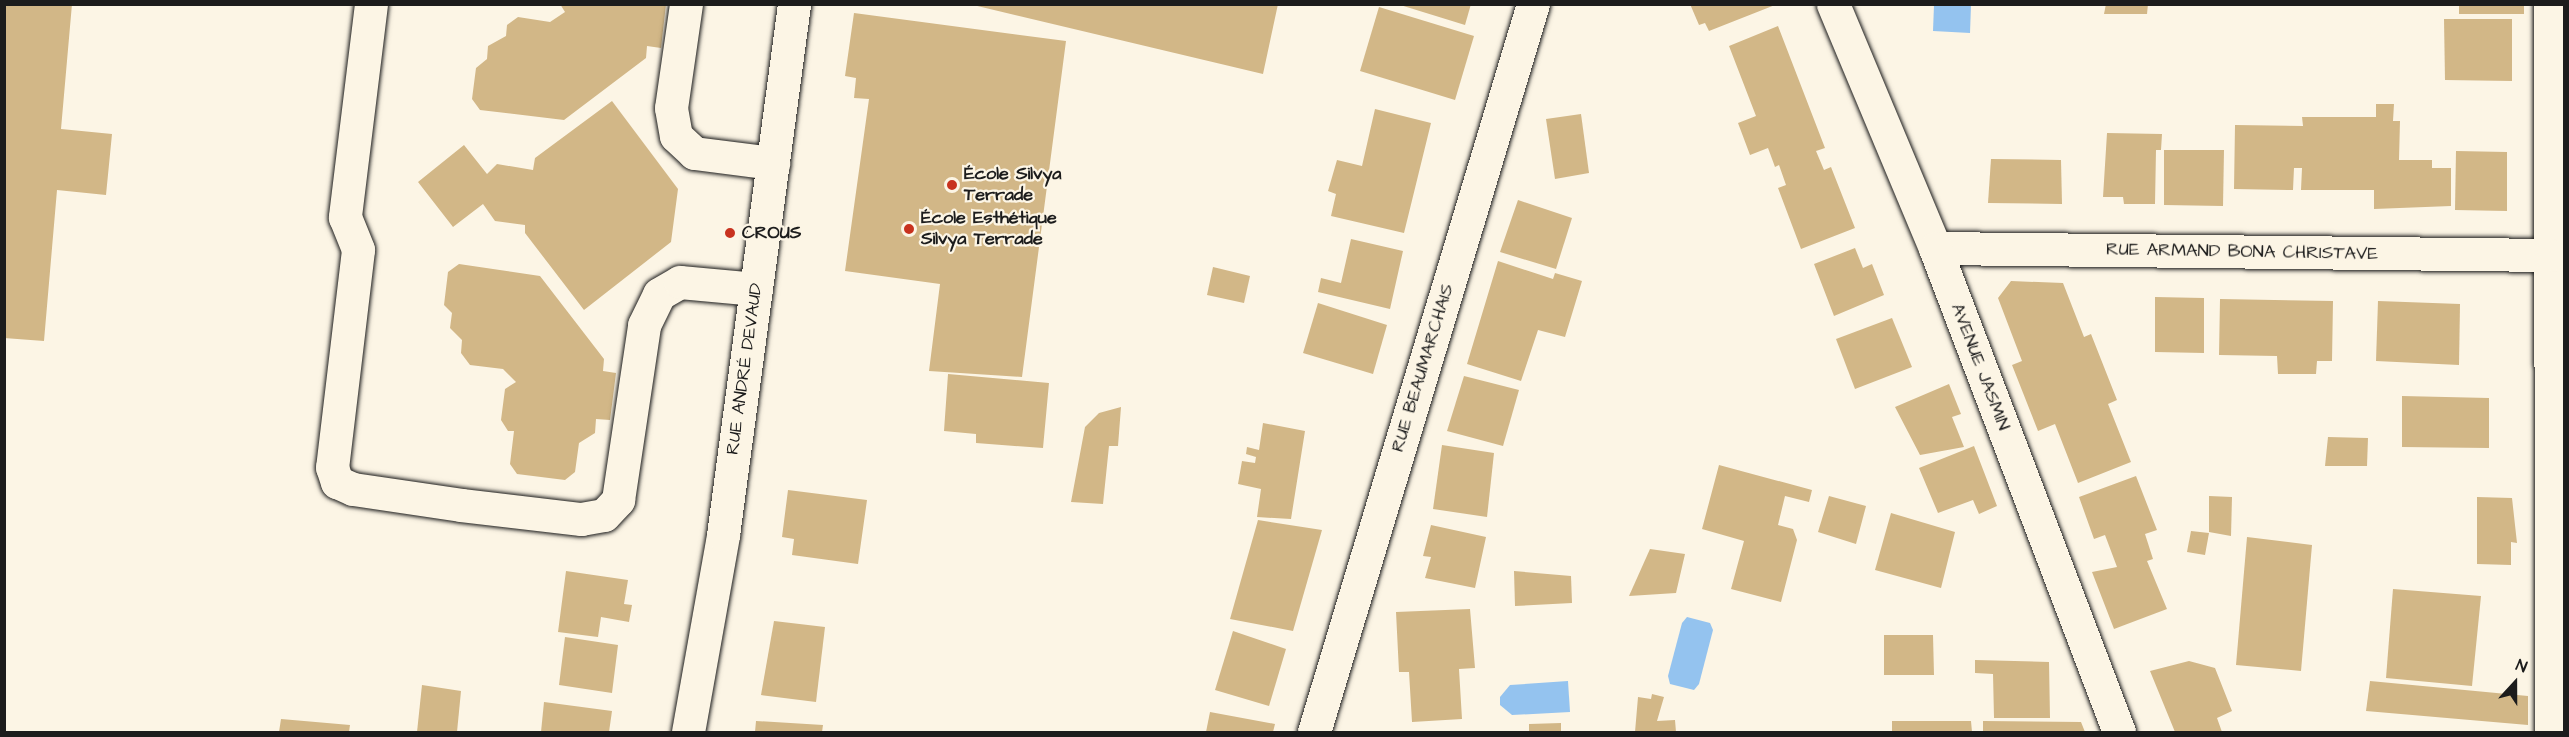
<!DOCTYPE html>
<meta charset="utf-8">
<style>
body{margin:0}
#map{position:relative;width:2569px;height:737px;overflow:hidden;background:#fcf5e5;font-family:"Architects Daughter",sans-serif}
div>[style]{position:absolute}
.water>*{inset:0;background:#94c3ef}
.building>*{inset:0;background:#d2b787}
.roads{filter:drop-shadow(0 0 2px #1c1c1c) drop-shadow(0 0 2px #1c1c1c)}
.street>*{height:33px;margin:-16.5px;padding:0 16.5px;transform-origin:16.5px;border-radius:16.5px;background:#fcf5e5}
.secondary>*{height:33px;margin:-16.5px;padding:0 16.5px;transform-origin:16.5px;border-radius:16.5px;background:#fcf5e5}
.dots>*{width:16px;height:16px;translate:-50% -50%;box-sizing:border-box;border:3px solid #fcf5e5;border-radius:50%}
span{translate:-50% -50%;white-space:nowrap;text-align:center;line-height:1.15;-webkit-text-stroke:4.5px #fcf5e5;paint-order:stroke}
.poi-label{font-size:18px;color:#1c1c1c;font-weight:700}
.left{translate:0 -50%;text-align:left}
.street-label{font-size:18px;color:#1c1c1c}
.frame{position:absolute;inset:0;border:6px solid #1c1c1c;pointer-events:none}
.north{position:absolute;left:2485px;top:653px;width:60px;height:60px;-webkit-text-stroke:4px #fcf5e5;paint-order:stroke;rotate:21deg;font-size:16px;font-weight:700;line-height:24px;text-align:center;color:#1c1c1c}
.north::after{content:'';display:block;margin:auto;width:21px;height:27px;background:#1c1c1c;clip-path:polygon(50% 0,100% 100%,50% 72%,0 100%)}
</style>
<div id="map">
<div class="water">
<i style="clip-path:polygon(1934px 5px,1971px 5px,1970px 33px,1933px 31px)"></i>
<i style="clip-path:polygon(1687px 617px,1710px 623px,1713px 630px,1699px 684px,1694px 690px,1670px 684px,1668px 676px,1682px 623px)"></i>
<i style="clip-path:polygon(1568px 681px,1570px 712px,1512px 715px,1500px 705px,1500px 697px,1510px 685px)"></i>
</div>
<div class="building">
<i style="clip-path:polygon(4px 4px,72px 4px,61px 129px,112px 134px,106px 195px,57px 190px,44px 341px,4px 338px)"></i>
<i style="clip-path:polygon(560px 4px,666px 4px,661px 48px,647px 46px,646px 58px,564px 120px,480px 110px,472px 99px,476px 68px,487px 59px,488px 46px,506px 36px,507px 25px,518px 17px,550px 22px,565px 12px)"></i>
<i style="clip-path:polygon(969px 4px,1278px 4px,1263px 74px)"></i>
<i style="clip-path:polygon(1397px 4px,1471px 4px,1465px 25px)"></i>
<i style="clip-path:polygon(1690px 4px,1775px 4px,1775px 5px,1709px 31px,1705px 23px,1699px 25px)"></i>
<i style="clip-path:polygon(2106px 4px,2148px 4px,2147px 14px,2104px 14px)"></i>
<i style="clip-path:polygon(2459px 4px,2524px 4px,2524px 14px,2459px 14px)"></i>
<i style="clip-path:polygon(1379px 7px,1474px 36px,1455px 100px,1360px 71px)"></i>
<i style="clip-path:polygon(854px 13px,1066px 41px,1022px 377px,929px 371px,940px 284px,845px 271px,869px 99px,854px 98px,856px 78px,845px 76px)"></i>
<i style="clip-path:polygon(2444px 19px,2512px 19px,2512px 81px,2445px 80px)"></i>
<i style="clip-path:polygon(1778px 26px,1825px 148px,1816px 151px,1824px 170px,1831px 167px,1855px 228px,1801px 249px,1778px 188px,1786px 185px,1779px 165px,1775px 167px,1768px 148px,1750px 155px,1738px 123px,1756px 116px,1729px 46px)"></i>
<i style="clip-path:polygon(612px 101px,678px 189px,671px 242px,584px 310px,525px 233px,525px 225px,495px 221px,483px 204px,453px 227px,418px 182px,464px 145px,487px 174px,497px 164px,533px 170px,535px 158px)"></i>
<i style="clip-path:polygon(2376px 104px,2394px 104px,2393px 121px,2400px 121px,2399px 160px,2432px 160px,2432px 168px,2451px 168px,2451px 206px,2374px 209px,2374px 190px,2301px 190px,2302px 168px,2294px 168px,2293px 190px,2234px 189px,2235px 125px,2303px 126px,2302px 117px,2376px 117px)"></i>
<i style="clip-path:polygon(1375px 109px,1431px 123px,1404px 233px,1331px 216px,1336px 194px,1328px 191px,1337px 160px,1362px 166px)"></i>
<i style="clip-path:polygon(1581px 114px,1589px 173px,1555px 179px,1546px 119px)"></i>
<i style="clip-path:polygon(2107px 133px,2162px 134px,2161px 150px,2156px 150px,2155px 204px,2124px 204px,2123px 197px,2103px 197px)"></i>
<i style="clip-path:polygon(2164px 150px,2224px 150px,2223px 206px,2164px 205px)"></i>
<i style="clip-path:polygon(2456px 151px,2507px 152px,2507px 211px,2455px 210px)"></i>
<i style="clip-path:polygon(1991px 159px,2061px 160px,2062px 204px,1988px 203px)"></i>
<i style="clip-path:polygon(1518px 200px,1572px 218px,1556px 269px,1500px 252px)"></i>
<i style="clip-path:polygon(1351px 239px,1403px 251px,1390px 309px,1318px 292px,1321px 278px,1341px 283px)"></i>
<i style="clip-path:polygon(1855px 248px,1863px 268px,1872px 264px,1884px 295px,1834px 316px,1814px 264px)"></i>
<i style="clip-path:polygon(1498px 261px,1553px 279px,1555px 273px,1582px 281px,1565px 337px,1538px 330px,1521px 381px,1467px 364px)"></i>
<i style="clip-path:polygon(459px 264px,540px 276px,604px 359px,603px 371px,616px 373px,610px 420px,596px 419px,595px 433px,579px 443px,575px 472px,565px 480px,517px 474px,510px 464px,514px 431px,508px 431px,501px 420px,505px 389px,516px 382px,503px 369px,470px 365px,461px 353px,462px 340px,450px 328px,452px 313px,444px 305px,448px 272px)"></i>
<i style="clip-path:polygon(1213px 267px,1250px 276px,1244px 303px,1207px 295px)"></i>
<i style="clip-path:polygon(2011px 281px,2063px 283px,2084px 337px,2091px 334px,2117px 400px,2108px 404px,2131px 462px,2078px 483px,2055px 424px,2038px 431px,2012px 365px,2022px 361px,1998px 298px)"></i>
<i style="clip-path:polygon(2155px 297px,2204px 298px,2204px 353px,2155px 352px)"></i>
<i style="clip-path:polygon(2220px 299px,2333px 301px,2332px 361px,2317px 361px,2316px 374px,2278px 374px,2277px 356px,2219px 355px)"></i>
<i style="clip-path:polygon(2378px 301px,2460px 304px,2459px 365px,2376px 361px)"></i>
<i style="clip-path:polygon(1318px 303px,1387px 325px,1373px 374px,1303px 353px)"></i>
<i style="clip-path:polygon(1892px 318px,1912px 367px,1855px 389px,1836px 339px)"></i>
<i style="clip-path:polygon(948px 374px,1049px 383px,1043px 448px,976px 443px,976px 434px,944px 431px)"></i>
<i style="clip-path:polygon(1464px 376px,1519px 390px,1503px 446px,1447px 431px)"></i>
<i style="clip-path:polygon(1949px 384px,1961px 414px,1952px 417px,1964px 447px,1920px 455px,1895px 407px)"></i>
<i style="clip-path:polygon(2402px 396px,2489px 398px,2489px 448px,2402px 447px)"></i>
<i style="clip-path:polygon(1121px 407px,1118px 446px,1109px 446px,1103px 504px,1071px 502px,1085px 427px,1099px 413px)"></i>
<i style="clip-path:polygon(1263px 423px,1305px 431px,1291px 519px,1257px 517px,1261px 489px,1238px 484px,1242px 461px,1255px 463px,1256px 457px,1246px 454px,1247px 447px,1259px 450px)"></i>
<i style="clip-path:polygon(2328px 437px,2368px 438px,2367px 466px,2325px 466px)"></i>
<i style="clip-path:polygon(1442px 445px,1494px 453px,1487px 517px,1433px 509px)"></i>
<i style="clip-path:polygon(1974px 446px,1997px 506px,1979px 514px,1973px 500px,1938px 513px,1919px 468px)"></i>
<i style="clip-path:polygon(1719px 465px,1812px 490px,1809px 502px,1785px 496px,1778px 525px,1793px 529px,1797px 540px,1781px 602px,1731px 589px,1744px 541px,1702px 529px)"></i>
<i style="clip-path:polygon(2136px 476px,2157px 530px,2145px 534px,2153px 559px,2147px 561px,2167px 609px,2114px 629px,2092px 572px,2117px 567px,2105px 535px,2094px 539px,2079px 497px)"></i>
<i style="clip-path:polygon(788px 490px,867px 500px,858px 564px,792px 555px,794px 539px,782px 537px)"></i>
<i style="clip-path:polygon(1829px 496px,1866px 506px,1856px 544px,1818px 532px)"></i>
<i style="clip-path:polygon(2209px 496px,2232px 497px,2231px 536px,2209px 532px)"></i>
<i style="clip-path:polygon(2477px 497px,2512px 498px,2517px 543px,2511px 542px,2511px 565px,2477px 564px)"></i>
<i style="clip-path:polygon(1891px 513px,1955px 532px,1941px 588px,1875px 570px)"></i>
<i style="clip-path:polygon(1258px 520px,1322px 530px,1293px 631px,1230px 619px)"></i>
<i style="clip-path:polygon(1431px 525px,1486px 537px,1475px 588px,1425px 578px,1431px 557px,1423px 556px)"></i>
<i style="clip-path:polygon(2191px 531px,2209px 533px,2205px 555px,2187px 552px)"></i>
<i style="clip-path:polygon(2247px 537px,2312px 545px,2301px 671px,2236px 665px)"></i>
<i style="clip-path:polygon(1650px 549px,1685px 554px,1676px 593px,1629px 596px)"></i>
<i style="clip-path:polygon(566px 571px,628px 580px,624px 604px,632px 605px,629px 622px,601px 617px,598px 637px,558px 632px)"></i>
<i style="clip-path:polygon(1514px 571px,1571px 576px,1572px 603px,1515px 606px)"></i>
<i style="clip-path:polygon(2393px 589px,2481px 596px,2472px 686px,2386px 678px)"></i>
<i style="clip-path:polygon(1470px 609px,1475px 668px,1459px 669px,1462px 719px,1412px 722px,1409px 672px,1399px 672px,1396px 612px)"></i>
<i style="clip-path:polygon(774px 621px,825px 627px,816px 702px,761px 695px)"></i>
<i style="clip-path:polygon(1233px 631px,1286px 649px,1269px 706px,1215px 690px)"></i>
<i style="clip-path:polygon(1884px 635px,1933px 635px,1934px 675px,1884px 675px)"></i>
<i style="clip-path:polygon(565px 637px,618px 645px,612px 693px,559px 685px)"></i>
<i style="clip-path:polygon(1975px 660px,2049px 662px,2050px 718px,1994px 718px,1993px 674px,1975px 673px)"></i>
<i style="clip-path:polygon(2189px 661px,2215px 668px,2232px 711px,2217px 718px,2222px 732px,2175px 732px,2150px 671px)"></i>
<i style="clip-path:polygon(2370px 681px,2528px 696px,2528px 725px,2366px 711px)"></i>
<i style="clip-path:polygon(422px 685px,461px 691px,457px 732px,417px 732px)"></i>
<i style="clip-path:polygon(1652px 694px,1664px 697px,1657px 721px,1675px 720px,1676px 732px,1635px 732px,1638px 697px,1651px 699px)"></i>
<i style="clip-path:polygon(544px 702px,612px 711px,609px 732px,541px 732px)"></i>
<i style="clip-path:polygon(1210px 712px,1275px 724px,1273px 732px,1206px 732px)"></i>
<i style="clip-path:polygon(281px 719px,350px 725px,349px 732px,279px 732px)"></i>
<i style="clip-path:polygon(756px 721px,823px 725px,822px 732px,755px 732px)"></i>
<i style="clip-path:polygon(1892px 721px,1971px 721px,1972px 732px,1892px 732px)"></i>
<i style="clip-path:polygon(1983px 721px,2081px 722px,2085px 732px,1983px 732px)"></i>
<i style="clip-path:polygon(1561px 723px,1561px 732px,1529px 732px,1529px 724px)"></i>
</div>
<div class="roads">
<div class="street">
<i style="left:371px;top:4px;width:215px;rotate:97deg"></i>
<i style="left:345px;top:217px;width:35px;rotate:68deg"></i>
<i style="left:358px;top:250px;width:219px;rotate:96.8deg"></i>
<i style="left:332px;top:467px;width:16px;rotate:72deg"></i>
<i style="left:337px;top:482px;width:17px;rotate:24deg"></i>
<i style="left:353px;top:489px;width:109px;rotate:8.4deg"></i>
<i style="left:461px;top:505px;width:121px;rotate:6.7deg"></i>
<i style="left:581px;top:519px;width:23px;rotate:-10deg"></i>
<i style="left:604px;top:515px;width:21px;rotate:-47deg"></i>
<i style="left:618px;top:500px;width:177px;rotate:-81.5deg"></i>
<i style="left:644px;top:325px;width:34px;rotate:-64deg"></i>
<i style="left:659px;top:294px;width:24px;rotate:-30deg"></i>
<i style="left:680px;top:282px;width:76px;rotate:5.3deg"></i>
<i style="left:686px;top:4px;width:105px;rotate:98.2deg"></i>
<i style="left:671px;top:108px;width:28px;rotate:80deg"></i>
<i style="left:676px;top:136px;width:25px;rotate:43deg"></i>
<i style="left:694px;top:153px;width:80px;rotate:7.2deg"></i>
<i style="left:2550px;top:4px;width:728px;rotate:89.92deg"></i>
<i style="left:1935px;top:248px;width:614px;rotate:0.65deg"></i>
<i style="left:688px;top:732px;width:200px;rotate:-79.9deg"></i>
<i style="left:723px;top:535px;width:536px;rotate:-82.38deg"></i>
<i style="left:1314px;top:732px;width:760px;rotate:-73.26deg"></i>
</div>
<div class="secondary">
<i style="left:1833px;top:4px;width:264px;rotate:67.3deg"></i>
<i style="left:1935px;top:248px;width:518px;rotate:69.18deg"></i>
</div>
</div>
<div class="dots">
<i style="left:952px;top:185px;background:#c8321e"></i>
<i style="left:909px;top:229px;background:#c8321e"></i>
<i style="left:730px;top:233px;background:#c8321e"></i>
</div>
<div class="poi-label">
<span class="left" style="left:964px;top:185px">École Silvya<br>Terrade</span>
<span class="left" style="left:921px;top:229px">École Esthétique<br>Silvya Terrade</span>
<span class="left" style="left:742px;top:233px">CROUS</span>
</div>
<div class="street-label">
<span style="left:2242px;top:252px;rotate:1deg">RUE ARMAND BONA CHRISTAVE</span>
<span style="left:1980px;top:367px;rotate:69deg">AVENUE JASMIN</span>
<span style="left:1423px;top:368px;rotate:-73deg">RUE BEAUMARCHAIS</span>
<span style="left:745px;top:369px;rotate:-82deg">RUE ANDRÉ DEVAUD</span>
</div>
<div class="frame"></div>
<div class="north">N</div>
</div>
